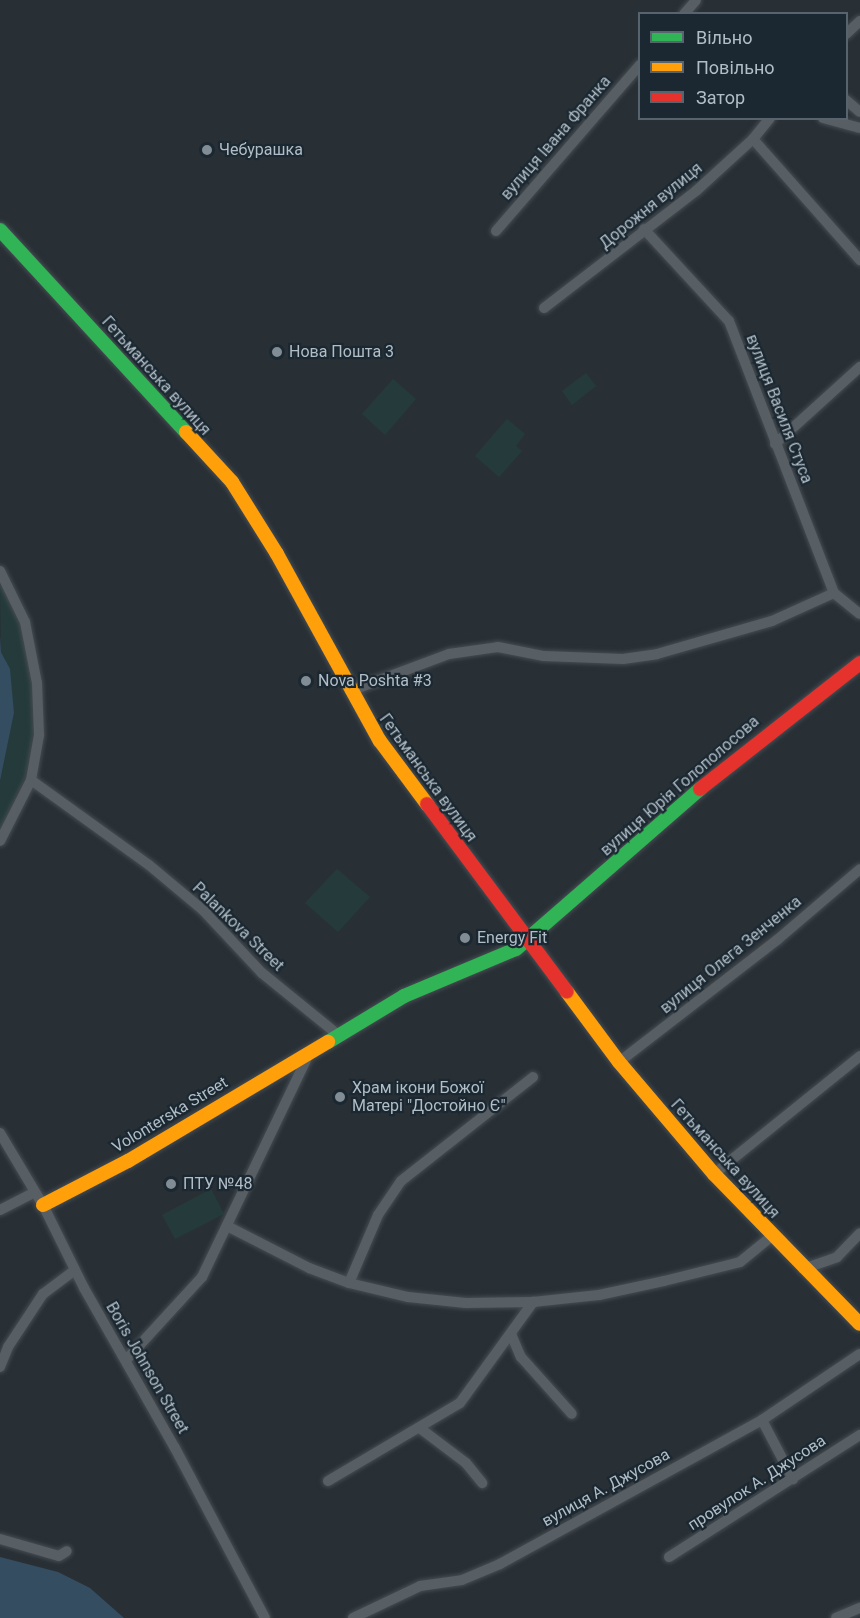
<!DOCTYPE html>
<meta charset="utf-8">
<style>
body{margin:0}
#map{position:relative;width:860px;height:1618px;overflow:hidden;background:#283036;font-family:Roboto,sans-serif}
div>[style]{position:absolute}
.green>*{inset:0;background:#253b3b}
.water>*{inset:0;background:#344d60}
.roads{filter:drop-shadow(0 0 2px #464c51) drop-shadow(0 0 2px #464c51)}
.street>*{height:10px;margin:-5px;padding:0 5px;transform-origin:5px;border-radius:5px;background:#585f64}
.fast>*{height:14px;margin:-7px;padding:0 7px;transform-origin:7px;border-radius:7px;background:#30b455}
.slow>*{height:14px;margin:-7px;padding:0 7px;transform-origin:7px;border-radius:7px;background:#ff9f0a}
.jam>*{height:14px;margin:-7px;padding:0 7px;transform-origin:7px;border-radius:7px;background:#e5322d}
.dots>*{width:16px;height:16px;translate:-50% -50%;box-sizing:border-box;border:3px solid #1b2831;border-radius:50%}
span{translate:-50% -50%;white-space:nowrap;text-align:center;line-height:1.15;-webkit-text-stroke:4.5px #1b2831;paint-order:stroke}
.street-label{font-size:16px;color:#b1bec8}
.poi-label{font-size:16px;color:#b1bec8}
.left{translate:0 -50%;text-align:left}
.legend{position:absolute;left:638px;top:12px;width:210px;height:108px;box-sizing:border-box;background:#1b2831;border:2px solid #57646d;margin:0;padding:8px 10px;list-style:none;font-size:18px;color:#b1bec8}
.legend li{display:flex;align-items:center;gap:12px;height:30px}
.legend b{width:30px;border:2px solid #57646d}
</style>
<div id="map">
<div class="green">
<i style="clip-path:polygon(586px 373px,596px 386px,572px 405px,562px 391px)"></i>
<i style="clip-path:polygon(393px 379px,416px 399px,385px 435px,362px 414px)"></i>
<i style="clip-path:polygon(507px 419px,525px 434px,516px 446px,522px 451px,499px 477px,475px 456px)"></i>
<i style="clip-path:polygon(0 581px,21px 623px,32px 683px,33px 734px,25px 778px,0 829px,0 781px,14px 713px,5px 659px,1px 652px)"></i>
<i style="clip-path:polygon(337px 869px,370px 897px,338px 932px,305px 903px)"></i>
<i style="clip-path:polygon(211px 1189px,224px 1214px,175px 1239px,162px 1215px)"></i>
</div>
<div class="water">
<i style="clip-path:polygon(0 635px,1px 652px,10px 669px,14px 713px,0 781px)"></i>
<i style="clip-path:polygon(0 1557px,58px 1572px,90px 1588px,124px 1618px,0 1618px)"></i>
</div>
<div class="roads">
<div class="street">
<i style="left:684px;top:14px;width:18px;rotate:-49deg"></i>
<i style="left:846px;top:34px;width:19px;rotate:-43deg"></i>
<i style="left:846px;top:100px;width:18px;rotate:41deg"></i>
<i style="left:823px;top:118px;width:38px;rotate:15deg"></i>
<i style="left:753px;top:139px;width:162px;rotate:48.5deg"></i>
<i style="left:644px;top:229px;width:125px;rotate:47.3deg"></i>
<i style="left:729px;top:321px;width:292px;rotate:68.9deg"></i>
<i style="left:834px;top:593px;width:33px;rotate:39deg"></i>
<i style="left:496px;top:231px;width:220px;rotate:-49.1deg"></i>
<i style="left:544px;top:308px;width:192px;rotate:-37.6deg"></i>
<i style="left:696px;top:191px;width:77px;rotate:-42.4deg"></i>
<i style="left:753px;top:139px;width:27px;rotate:-51deg"></i>
<i style="left:775px;top:444px;width:115px;rotate:-42.2deg"></i>
<i style="left:0;top:571px;width:57px;rotate:63.9deg"></i>
<i style="left:25px;top:622px;width:62px;rotate:78.9deg"></i>
<i style="left:37px;top:683px;width:52px;rotate:87.8deg"></i>
<i style="left:39px;top:735px;width:46px;rotate:100.1deg"></i>
<i style="left:31px;top:780px;width:68px;rotate:116.9deg"></i>
<i style="left:350px;top:691px;width:106px;rotate:-20.5deg"></i>
<i style="left:449px;top:654px;width:49px;rotate:-8.1deg"></i>
<i style="left:498px;top:647px;width:47px;rotate:11.1deg"></i>
<i style="left:544px;top:656px;width:79px;rotate:2.2deg"></i>
<i style="left:623px;top:659px;width:34px;rotate:-8deg"></i>
<i style="left:657px;top:654px;width:120px;rotate:-16deg"></i>
<i style="left:772px;top:621px;width:68px;rotate:-24.3deg"></i>
<i style="left:31px;top:780px;width:145px;rotate:35.8deg"></i>
<i style="left:149px;top:865px;width:70px;rotate:39.8deg"></i>
<i style="left:203px;top:910px;width:86px;rotate:46.9deg"></i>
<i style="left:262px;top:973px;width:97px;rotate:39.1deg"></i>
<i style="left:619px;top:1062px;width:200px;rotate:-37.7deg"></i>
<i style="left:777px;top:940px;width:109px;rotate:-40.5deg"></i>
<i style="left:0;top:1133px;width:84px;rotate:59.2deg"></i>
<i style="left:43px;top:1205px;width:93px;rotate:63.7deg"></i>
<i style="left:84px;top:1288px;width:184px;rotate:60.4deg"></i>
<i style="left:175px;top:1448px;width:192px;rotate:62.1deg"></i>
<i style="left:714px;top:1174px;width:188px;rotate:-38.9deg"></i>
<i style="left:0;top:1210px;width:39px;rotate:-27deg"></i>
<i style="left:227px;top:1226px;width:92px;rotate:27.1deg"></i>
<i style="left:309px;top:1268px;width:43px;rotate:20.6deg"></i>
<i style="left:349px;top:1283px;width:61px;rotate:13.3deg"></i>
<i style="left:408px;top:1297px;width:58px;rotate:5.9deg"></i>
<i style="left:466px;top:1303px;width:67px;rotate:-0.9deg"></i>
<i style="left:533px;top:1302px;width:66px;rotate:-6.1deg"></i>
<i style="left:599px;top:1295px;width:66px;rotate:-12.2deg"></i>
<i style="left:664px;top:1281px;width:78px;rotate:-14deg"></i>
<i style="left:740px;top:1262px;width:41px;rotate:-39.1deg"></i>
<i style="left:803px;top:1269px;width:36px;rotate:-19deg"></i>
<i style="left:837px;top:1257px;width:33px;rotate:-46deg"></i>
<i style="left:349px;top:1283px;width:74px;rotate:-66.9deg"></i>
<i style="left:378px;top:1215px;width:41px;rotate:-55.9deg"></i>
<i style="left:401px;top:1181px;width:168px;rotate:-38.2deg"></i>
<i style="left:511px;top:1334px;width:25px;rotate:67deg"></i>
<i style="left:521px;top:1357px;width:76px;rotate:48.2deg"></i>
<i style="left:126px;top:1360px;width:113px;rotate:-47.5deg"></i>
<i style="left:202px;top:1277px;width:250px;rotate:-64.4deg"></i>
<i style="left:0;top:1367px;width:22px;rotate:-68deg"></i>
<i style="left:8px;top:1347px;width:64px;rotate:-56.6deg"></i>
<i style="left:43px;top:1294px;width:40px;rotate:-37deg"></i>
<i style="left:762px;top:1420px;width:67px;rotate:62.3deg"></i>
<i style="left:421px;top:1429px;width:56px;rotate:37.1deg"></i>
<i style="left:466px;top:1463px;width:26px;rotate:51deg"></i>
<i style="left:328px;top:1481px;width:153px;rotate:-30.6deg"></i>
<i style="left:460px;top:1403px;width:125px;rotate:-54.1deg"></i>
<i style="left:0;top:1539px;width:61px;rotate:16.1deg"></i>
<i style="left:59px;top:1556px;width:9px;rotate:-32deg"></i>
<i style="left:669px;top:1557px;width:227px;rotate:-32.6deg"></i>
<i style="left:353px;top:1618px;width:74px;rotate:-25.5deg"></i>
<i style="left:420px;top:1586px;width:42px;rotate:-8.1deg"></i>
<i style="left:462px;top:1580px;width:41px;rotate:-22.8deg"></i>
<i style="left:500px;top:1564px;width:299px;rotate:-28.8deg"></i>
<i style="left:762px;top:1420px;width:118px;rotate:-34deg"></i>
<i style="left:836px;top:1618px;width:26px;rotate:-23deg"></i>
</div>
<div class="fast">
<i style="left:0;top:230px;width:275px;rotate:47.4deg"></i>
<i style="left:328px;top:1042px;width:89px;rotate:-31.2deg"></i>
<i style="left:404px;top:996px;width:121px;rotate:-22.8deg"></i>
<i style="left:516px;top:949px;width:244px;rotate:-41deg"></i>
</div>
<div class="slow">
<i style="left:186px;top:432px;width:68px;rotate:47.4deg"></i>
<i style="left:232px;top:482px;width:85px;rotate:58deg"></i>
<i style="left:277px;top:554px;width:213px;rotate:61.2deg"></i>
<i style="left:380px;top:741px;width:79px;rotate:53.3deg"></i>
<i style="left:567px;top:992px;width:87px;rotate:53.4deg"></i>
<i style="left:619px;top:1062px;width:147px;rotate:49.7deg"></i>
<i style="left:714px;top:1174px;width:209px;rotate:45.8deg"></i>
<i style="left:43px;top:1205px;width:96px;rotate:-27.4deg"></i>
<i style="left:128px;top:1161px;width:233px;rotate:-30.8deg"></i>
</div>
<div class="jam">
<i style="left:700px;top:789px;width:204px;rotate:-38.2deg"></i>
<i style="left:427px;top:804px;width:234px;rotate:53.3deg"></i>
</div>
</div>
<div class="dots">
<i style="left:207px;top:150px;background:#818c95"></i>
<i style="left:277px;top:352px;background:#818c95"></i>
<i style="left:306px;top:681px;background:#818c95"></i>
<i style="left:465px;top:938px;background:#818c95"></i>
<i style="left:340px;top:1097px;background:#818c95"></i>
<i style="left:171px;top:1184px;background:#818c95"></i>
</div>
<div class="street-label">
<span style="left:556px;top:138px;rotate:-49deg">вулиця Івана Франка</span>
<span style="left:651px;top:206px;rotate:-39deg">Дорожня вулиця</span>
<span style="left:156px;top:376px;rotate:48deg">Гетьманська вулиця</span>
<span style="left:779px;top:409px;rotate:69deg">вулиця Василя Стуса</span>
<span style="left:428px;top:778px;rotate:54deg">Гетьманська вулиця</span>
<span style="left:680px;top:786px;rotate:-41deg">вулиця Юрія Голополосова</span>
<span style="left:238px;top:927px;rotate:44deg">Palankova Street</span>
<span style="left:731px;top:955px;rotate:-39deg">вулиця Олега Зенченка</span>
<span style="left:170px;top:1115px;rotate:-31deg">Volonterska Street</span>
<span style="left:725px;top:1159px;rotate:48deg">Гетьманська вулиця</span>
<span style="left:147px;top:1368px;rotate:60deg">Boris Johnson Street</span>
<span style="left:757px;top:1483px;rotate:-33deg">провулок А. Джусова</span>
<span style="left:606px;top:1488px;rotate:-29deg">вулиця А. Джусова</span>
</div>
<div class="poi-label">
<span class="left" style="left:219px;top:150px">Чебурашка</span>
<span class="left" style="left:289px;top:352px">Нова Пошта 3</span>
<span class="left" style="left:318px;top:681px">Nova Poshta #3</span>
<span class="left" style="left:477px;top:938px">Energy Fit</span>
<span class="left" style="left:352px;top:1097px">Храм ікони Божої<br>Матері "Достойно Є"</span>
<span class="left" style="left:183px;top:1184px">ПТУ №48</span>
</div>
<ul class="legend">
<li><b style="height:8px;background:#30b455"></b>Вільно</li>
<li><b style="height:8px;background:#ff9f0a"></b>Повільно</li>
<li><b style="height:8px;background:#e5322d"></b>Затор</li>
</ul>
</div>
